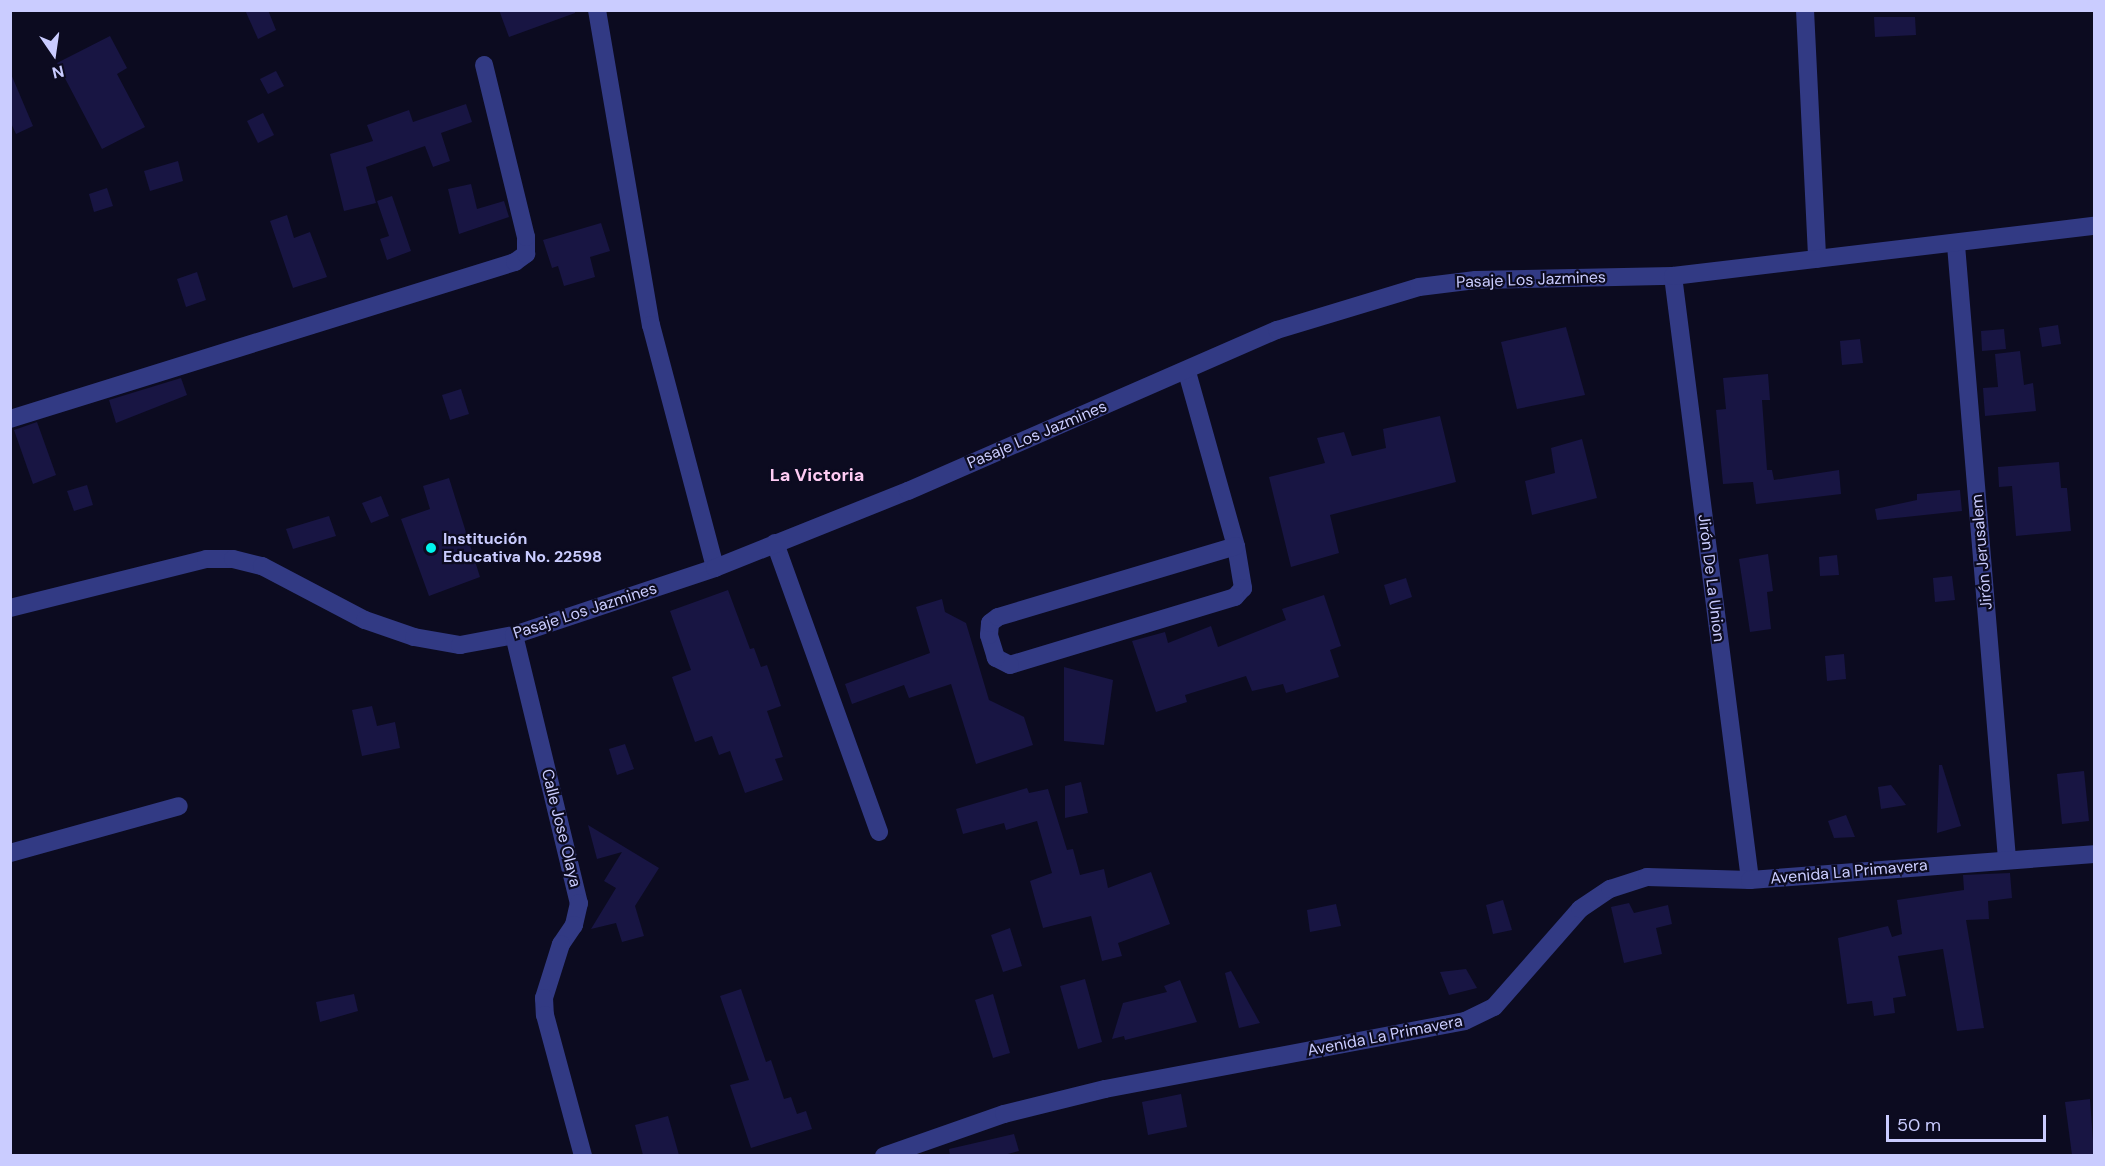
<!DOCTYPE html>
<meta charset="utf-8">
<style>
body{margin:0}
#map{position:relative;width:2105px;height:1166px;overflow:hidden;background:#0c0b20;font-family:"DM Sans",sans-serif}
div>[style]{position:absolute}
.building>*{inset:0;background:#181543}
.minor>*{height:18px;margin:-9px;padding:0 9px;transform-origin:9px;border-radius:9px;background:#323a84}
.dots>*{width:16px;height:16px;translate:-50% -50%;box-sizing:border-box;border:3px solid #0c0b20;border-radius:50%}
span{translate:-50% -50%;white-space:nowrap;text-align:center;line-height:1.15;-webkit-text-stroke:4.5px #0c0b20;paint-order:stroke}
.street-label{font-size:16px;color:#caccff}
.poi-label{font-size:16px;color:#caccff;font-weight:700}
.left{translate:0 -50%;text-align:left}
.neighbourhood-label{font-size:18px;color:#ffccf4;font-weight:700}
.frame{position:absolute;inset:0;border:12px solid #caccff;pointer-events:none}
.north{position:absolute;left:24px;top:24px;width:60px;height:60px;-webkit-text-stroke:4px #0c0b20;paint-order:stroke;rotate:167deg;font-size:16px;font-weight:700;line-height:24px;text-align:center;color:#caccff}
.north::after{content:'';display:block;margin:auto;width:21px;height:27px;background:#caccff;clip-path:polygon(50% 0,100% 100%,50% 72%,0 100%)}
.scale{position:absolute;left:1886px;top:1115px;width:160px;height:27px;box-sizing:border-box;border:3px solid #caccff;border-top:0;padding-left:8px;font-size:18px;line-height:21px;white-space:nowrap;color:#caccff;-webkit-text-stroke:4px #0c0b20;paint-order:stroke}
</style>
<div id="map">
<div class="building">
<i style="clip-path:polygon(245px 10px,268px 10px,276px 30px,258px 39px)"></i>
<i style="clip-path:polygon(499px 10px,575px 10px,575px 13px,509px 37px)"></i>
<i style="clip-path:polygon(1874px 17px,1915px 17px,1916px 35px,1875px 37px)"></i>
<i style="clip-path:polygon(110px 36px,127px 68px,117px 74px,145px 127px,102px 149px,57px 63px)"></i>
<i style="clip-path:polygon(276px 71px,284px 86px,268px 94px,260px 79px)"></i>
<i style="clip-path:polygon(11px 74px,33px 126px,16px 134px,10px 121px)"></i>
<i style="clip-path:polygon(466px 104px,472px 122px,441px 133px,450px 161px,433px 167px,425px 146px,366px 167px,376px 203px,344px 211px,330px 154px,373px 141px,367px 125px,409px 110px,413px 122px)"></i>
<i style="clip-path:polygon(263px 113px,274px 135px,258px 143px,247px 121px)"></i>
<i style="clip-path:polygon(178px 161px,183px 181px,150px 191px,144px 171px)"></i>
<i style="clip-path:polygon(471px 184px,477px 209px,504px 201px,509px 217px,459px 234px,448px 189px)"></i>
<i style="clip-path:polygon(107px 188px,113px 206px,94px 212px,89px 194px)"></i>
<i style="clip-path:polygon(392px 196px,411px 251px,387px 260px,380px 239px,389px 236px,377px 201px)"></i>
<i style="clip-path:polygon(287px 215px,294px 238px,310px 232px,327px 277px,293px 288px,270px 221px)"></i>
<i style="clip-path:polygon(601px 223px,610px 251px,590px 257px,595px 277px,564px 286px,558px 266px,552px 268px,543px 240px)"></i>
<i style="clip-path:polygon(197px 272px,206px 300px,186px 307px,177px 279px)"></i>
<i style="clip-path:polygon(2058px 325px,2061px 344px,2042px 347px,2039px 328px)"></i>
<i style="clip-path:polygon(1566px 327px,1585px 395px,1517px 409px,1501px 342px)"></i>
<i style="clip-path:polygon(2004px 329px,2006px 349px,1982px 351px,1981px 331px)"></i>
<i style="clip-path:polygon(1860px 339px,1863px 363px,1842px 365px,1840px 341px)"></i>
<i style="clip-path:polygon(2020px 351px,2024px 385px,2033px 383px,2036px 411px,1985px 416px,1983px 388px,1998px 387px,1995px 354px)"></i>
<i style="clip-path:polygon(1768px 374px,1770px 400px,1762px 400px,1767px 470px,1772px 470px,1774px 480px,1839px 470px,1841px 494px,1756px 504px,1753px 482px,1723px 484px,1716px 410px,1726px 409px,1723px 378px)"></i>
<i style="clip-path:polygon(181px 378px,187px 395px,116px 423px,109px 400px)"></i>
<i style="clip-path:polygon(461px 389px,469px 414px,450px 420px,442px 395px)"></i>
<i style="clip-path:polygon(1440px 416px,1456px 482px,1330px 515px,1339px 553px,1291px 567px,1269px 477px,1325px 463px,1317px 438px,1344px 432px,1352px 456px,1386px 448px,1383px 429px)"></i>
<i style="clip-path:polygon(37px 422px,56px 475px,33px 484px,14px 430px)"></i>
<i style="clip-path:polygon(1582px 439px,1597px 498px,1532px 515px,1525px 481px,1555px 473px,1551px 448px)"></i>
<i style="clip-path:polygon(2059px 462px,2061px 488px,2067px 488px,2071px 531px,2016px 536px,2012px 486px,1999px 487px,1998px 467px)"></i>
<i style="clip-path:polygon(449px 478px,480px 577px,429px 596px,401px 519px,430px 509px,423px 486px)"></i>
<i style="clip-path:polygon(87px 485px,93px 505px,74px 511px,67px 491px)"></i>
<i style="clip-path:polygon(1960px 490px,1962px 511px,1877px 520px,1875px 509px,1917px 500px,1917px 494px)"></i>
<i style="clip-path:polygon(381px 496px,389px 516px,371px 523px,362px 503px)"></i>
<i style="clip-path:polygon(329px 516px,336px 536px,293px 549px,286px 529px)"></i>
<i style="clip-path:polygon(1768px 554px,1773px 591px,1767px 592px,1771px 629px,1750px 632px,1739px 559px)"></i>
<i style="clip-path:polygon(1837px 555px,1839px 575px,1820px 576px,1819px 557px)"></i>
<i style="clip-path:polygon(1952px 576px,1955px 600px,1935px 602px,1933px 578px)"></i>
<i style="clip-path:polygon(1406px 578px,1412px 597px,1390px 605px,1384px 585px)"></i>
<i style="clip-path:polygon(728px 590px,750px 649px,754px 648px,761px 667px,767px 665px,781px 706px,767px 711px,783px 757px,775px 759px,783px 780px,745px 793px,730px 751px,719px 755px,712px 736px,695px 742px,672px 677px,691px 670px,670px 611px)"></i>
<i style="clip-path:polygon(1324px 595px,1341px 646px,1330px 650px,1339px 677px,1286px 693px,1283px 684px,1252px 691px,1246px 676px,1185px 695px,1187px 702px,1156px 712px,1132px 641px,1165px 632px,1168px 643px,1211px 626px,1218px 647px,1286px 620px,1282px 609px)"></i>
<i style="clip-path:polygon(942px 599px,945px 612px,966px 623px,989px 700px,1024px 717px,1033px 745px,976px 764px,951px 684px,909px 698px,904px 685px,852px 704px,845px 684px,930px 653px,916px 607px)"></i>
<i style="clip-path:polygon(1844px 654px,1846px 679px,1827px 681px,1825px 656px)"></i>
<i style="clip-path:polygon(1064px 667px,1113px 680px,1104px 745px,1064px 741px)"></i>
<i style="clip-path:polygon(372px 706px,377px 726px,395px 722px,400px 748px,362px 756px,352px 710px)"></i>
<i style="clip-path:polygon(625px 744px,634px 769px,617px 775px,609px 749px)"></i>
<i style="clip-path:polygon(1939px 765px,1942px 765px,1961px 826px,1937px 833px)"></i>
<i style="clip-path:polygon(2084px 771px,2089px 821px,2062px 824px,2057px 774px)"></i>
<i style="clip-path:polygon(1081px 782px,1088px 813px,1065px 818px,1065px 786px)"></i>
<i style="clip-path:polygon(1891px 785px,1906px 805px,1881px 809px,1878px 787px)"></i>
<i style="clip-path:polygon(1027px 788px,1029px 793px,1048px 789px,1067px 850px,1073px 849px,1080px 875px,1104px 869px,1108px 888px,1151px 872px,1170px 924px,1118px 943px,1122px 956px,1102px 961px,1091px 916px,1043px 928px,1030px 881px,1052px 873px,1037px 821px,1006px 830px,1004px 823px,963px 834px,956px 809px)"></i>
<i style="clip-path:polygon(1846px 815px,1855px 837px,1834px 838px,1828px 821px)"></i>
<i style="clip-path:polygon(588px 825px,659px 868px,635px 906px,644px 936px,622px 942px,616px 923px,591px 929px,616px 888px,604px 881px,622px 852px,597px 859px)"></i>
<i style="clip-path:polygon(2010px 873px,2012px 898px,1988px 901px,1989px 919px,1966px 920px,1984px 1028px,1957px 1031px,1943px 949px,1898px 956px,1906px 996px,1893px 998px,1895px 1013px,1874px 1016px,1872px 1001px,1847px 1004px,1838px 938px,1888px 926px,1892px 937px,1902px 934px,1897px 900px,1964px 890px,1963px 875px)"></i>
<i style="clip-path:polygon(1503px 900px,1512px 930px,1493px 934px,1486px 905px)"></i>
<i style="clip-path:polygon(1629px 903px,1634px 913px,1668px 905px,1672px 924px,1656px 928px,1662px 954px,1624px 963px,1611px 907px)"></i>
<i style="clip-path:polygon(1336px 904px,1341px 926px,1310px 932px,1307px 910px)"></i>
<i style="clip-path:polygon(1010px 928px,1022px 966px,1003px 972px,991px 935px)"></i>
<i style="clip-path:polygon(1466px 969px,1477px 988px,1449px 995px,1440px 972px)"></i>
<i style="clip-path:polygon(1231px 971px,1260px 1023px,1239px 1028px,1225px 973px)"></i>
<i style="clip-path:polygon(1085px 979px,1102px 1042px,1078px 1049px,1060px 986px)"></i>
<i style="clip-path:polygon(1180px 980px,1197px 1022px,1125px 1040px,1124px 1036px,1112px 1039px,1123px 1003px,1167px 992px,1164px 986px)"></i>
<i style="clip-path:polygon(741px 989px,766px 1062px,771px 1060px,784px 1099px,791px 1097px,797px 1114px,806px 1111px,812px 1129px,751px 1148px,730px 1085px,749px 1080px,720px 996px)"></i>
<i style="clip-path:polygon(354px 994px,358px 1011px,320px 1022px,316px 1002px)"></i>
<i style="clip-path:polygon(993px 994px,1010px 1053px,993px 1058px,975px 1000px)"></i>
<i style="clip-path:polygon(1181px 1094px,1187px 1127px,1148px 1135px,1142px 1102px)"></i>
<i style="clip-path:polygon(2090px 1099px,2094px 1155px,2072px 1155px,2065px 1102px)"></i>
<i style="clip-path:polygon(668px 1116px,679px 1155px,643px 1155px,635px 1125px)"></i>
<i style="clip-path:polygon(1014px 1134px,1019px 1151px,1004px 1155px,950px 1155px,949px 1149px)"></i>
</div>
<div class="minor">
<i style="left:597px;top:10px;width:320px;rotate:80.3deg"></i>
<i style="left:651px;top:325px;width:251px;rotate:75.2deg"></i>
<i style="left:1805px;top:10px;width:249px;rotate:87.2deg"></i>
<i style="left:1956px;top:245px;width:616px;rotate:85.25deg"></i>
<i style="left:1673px;top:276px;width:609px;rotate:82.73deg"></i>
<i style="left:1187px;top:372px;width:181px;rotate:74.3deg"></i>
<i style="left:1236px;top:546px;width:43px;rotate:80.5deg"></i>
<i style="left:1243px;top:588px;width:12px;rotate:132deg"></i>
<i style="left:1235px;top:597px;width:235px;rotate:163.2deg"></i>
<i style="left:1010px;top:665px;width:16px;rotate:-153deg"></i>
<i style="left:996px;top:658px;width:24px;rotate:-107deg"></i>
<i style="left:989px;top:635px;width:12px;rotate:-85deg"></i>
<i style="left:990px;top:623px;width:10px;rotate:-37deg"></i>
<i style="left:998px;top:617px;width:248px;rotate:-16.6deg"></i>
<i style="left:10px;top:419px;width:529px;rotate:-17.27deg"></i>
<i style="left:515px;top:262px;width:14px;rotate:-36deg"></i>
<i style="left:526px;top:254px;width:17px;rotate:-90deg"></i>
<i style="left:526px;top:237px;width:177px;rotate:-103.7deg"></i>
<i style="left:775px;top:543px;width:307px;rotate:70.2deg"></i>
<i style="left:10px;top:608px;width:202px;rotate:-14deg"></i>
<i style="left:206px;top:559px;width:27px"></i>
<i style="left:233px;top:559px;width:30px;rotate:14deg"></i>
<i style="left:262px;top:566px;width:116px;rotate:27.7deg"></i>
<i style="left:365px;top:620px;width:52px;rotate:19.1deg"></i>
<i style="left:414px;top:637px;width:47px;rotate:9.9deg"></i>
<i style="left:460px;top:645px;width:55px;rotate:-10.5deg"></i>
<i style="left:514px;top:635px;width:212px;rotate:-18.4deg"></i>
<i style="left:715px;top:568px;width:208px;rotate:-21.8deg"></i>
<i style="left:908px;top:491px;width:403px;rotate:-23.6deg"></i>
<i style="left:1277px;top:330px;width:148px;rotate:-16.8deg"></i>
<i style="left:1419px;top:287px;width:57px;rotate:-7deg"></i>
<i style="left:1476px;top:280px;width:197px;rotate:-1.2deg"></i>
<i style="left:1673px;top:276px;width:424px;rotate:-6.8deg"></i>
<i style="left:514px;top:635px;width:276px;rotate:76.4deg"></i>
<i style="left:579px;top:903px;width:23px;rotate:103deg"></i>
<i style="left:574px;top:925px;width:23px;rotate:124deg"></i>
<i style="left:561px;top:944px;width:57px;rotate:107.5deg"></i>
<i style="left:544px;top:998px;width:17px;rotate:87deg"></i>
<i style="left:545px;top:1015px;width:146px;rotate:74.9deg"></i>
<i style="left:10px;top:853px;width:175px;rotate:-15.5deg"></i>
<i style="left:884px;top:1156px;width:127px;rotate:-19.3deg"></i>
<i style="left:1004px;top:1114px;width:104px;rotate:-13.9deg"></i>
<i style="left:1105px;top:1089px;width:366px;rotate:-10.7deg"></i>
<i style="left:1465px;top:1021px;width:32px;rotate:-26deg"></i>
<i style="left:1494px;top:1007px;width:130px;rotate:-48.7deg"></i>
<i style="left:1580px;top:909px;width:36px;rotate:-34deg"></i>
<i style="left:1610px;top:889px;width:39px;rotate:-18deg"></i>
<i style="left:1647px;top:877px;width:103px;rotate:1.7deg"></i>
<i style="left:1750px;top:880px;width:345px;rotate:-4.3deg"></i>
</div>
<div class="dots">
<i style="left:431px;top:548px;background:#00f5ec"></i>
</div>
<div class="street-label">
<span style="left:1531px;top:280px;rotate:-2deg">Pasaje Los Jazmines</span>
<span style="left:1037px;top:435px;rotate:-23deg">Pasaje Los Jazmines</span>
<span style="left:1982px;top:552px;rotate:-95deg">Jirón Jerusalem</span>
<span style="left:1711px;top:578px;rotate:83deg">Jirón De La Union</span>
<span style="left:585px;top:611px;rotate:-18deg">Pasaje Los Jazmines</span>
<span style="left:561px;top:828px;rotate:76deg">Calle Jose Olaya</span>
<span style="left:1849px;top:872px;rotate:-5deg">Avenida La Primavera</span>
<span style="left:1385px;top:1036px;rotate:-11deg">Avenida La Primavera</span>
</div>
<div class="poi-label">
<span class="left" style="left:443px;top:548px">Institución<br>Educativa No. 22598</span>
</div>
<div class="neighbourhood-label">
<span style="left:817px;top:475px">La Victoria</span>
</div>
<div class="frame"></div>
<div class="north">N</div>
<div class="scale">50 m</div>
</div>
